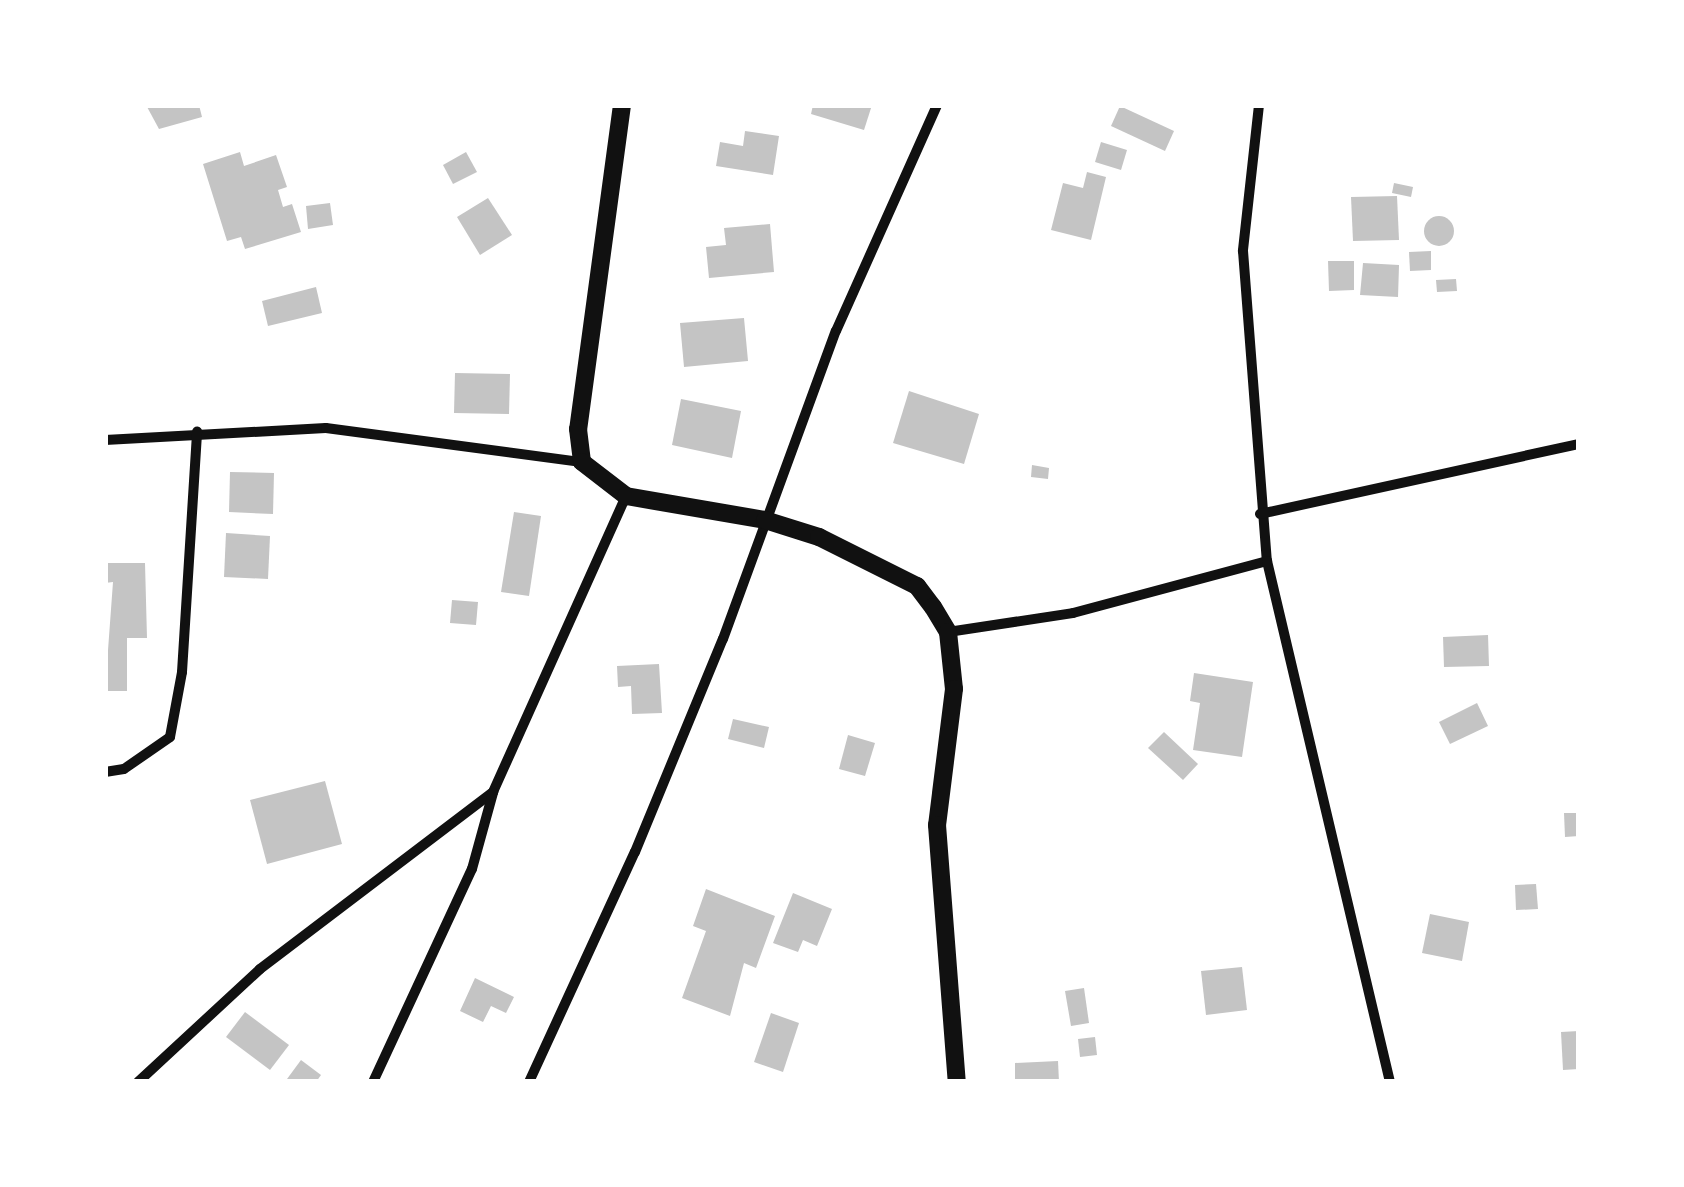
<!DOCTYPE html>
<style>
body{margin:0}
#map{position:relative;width:1684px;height:1187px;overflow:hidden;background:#fff;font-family:Manrope,sans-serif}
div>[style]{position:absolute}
.building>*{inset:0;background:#c4c4c4}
.round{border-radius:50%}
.minor>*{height:10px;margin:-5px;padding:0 5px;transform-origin:5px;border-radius:5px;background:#111}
.tertiary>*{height:18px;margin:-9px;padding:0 9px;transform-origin:9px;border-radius:9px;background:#111}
span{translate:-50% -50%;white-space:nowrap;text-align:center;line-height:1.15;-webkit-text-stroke:8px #fff;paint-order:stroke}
.frame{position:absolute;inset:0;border:108px solid #fff;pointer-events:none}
</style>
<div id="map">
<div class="building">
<i style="clip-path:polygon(146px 105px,199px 105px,202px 117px,159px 129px)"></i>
<i style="clip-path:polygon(813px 105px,872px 105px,864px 130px,811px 114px)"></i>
<i style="clip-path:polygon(1120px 106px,1174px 131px,1165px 151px,1111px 126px)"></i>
<i style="clip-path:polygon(745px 131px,779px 136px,773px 175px,716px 166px,720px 142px,743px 146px)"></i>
<i style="clip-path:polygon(1101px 142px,1127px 150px,1121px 170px,1095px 162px)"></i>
<i style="clip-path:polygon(240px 152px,244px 166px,276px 155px,287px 187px,278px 190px,283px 207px,292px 204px,301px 232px,245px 249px,241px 237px,227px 241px,203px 164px)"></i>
<i style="clip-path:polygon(466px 152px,477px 172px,453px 184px,443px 165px)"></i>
<i style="clip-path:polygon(1087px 172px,1106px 177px,1091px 240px,1051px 230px,1063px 183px,1083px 188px)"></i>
<i style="clip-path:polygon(1394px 183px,1413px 187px,1411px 197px,1392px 193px)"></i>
<i style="clip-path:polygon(1397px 196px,1399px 240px,1353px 241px,1351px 197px)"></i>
<i style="clip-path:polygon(488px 198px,512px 235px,480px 255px,457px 217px)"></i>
<i style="clip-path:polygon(330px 203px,333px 225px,308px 229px,306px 206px)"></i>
<i class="round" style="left:1424px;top:216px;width:30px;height:30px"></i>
<i style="clip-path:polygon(770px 224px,774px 272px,709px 278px,706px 247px,726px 245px,724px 228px)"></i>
<i style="clip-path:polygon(1431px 251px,1431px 270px,1410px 271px,1409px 252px)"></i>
<i style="clip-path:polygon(1328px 261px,1354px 261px,1354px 290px,1329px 291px)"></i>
<i style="clip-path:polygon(1363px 263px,1399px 265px,1398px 297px,1360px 295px)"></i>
<i style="clip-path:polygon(1456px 279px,1457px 291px,1437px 292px,1436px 280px)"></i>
<i style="clip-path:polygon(316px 287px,322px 313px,268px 326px,262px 301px)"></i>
<i style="clip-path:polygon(744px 318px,748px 361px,684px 367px,680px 323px)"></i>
<i style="clip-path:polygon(455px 373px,510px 374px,509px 414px,454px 413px)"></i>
<i style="clip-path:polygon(909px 391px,979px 414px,964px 464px,893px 443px)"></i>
<i style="clip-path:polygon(681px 399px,741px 411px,732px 458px,672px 445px)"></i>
<i style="clip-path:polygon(1032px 465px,1049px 468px,1048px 479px,1031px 477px)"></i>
<i style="clip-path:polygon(230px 472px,274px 473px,273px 514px,229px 512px)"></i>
<i style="clip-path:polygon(514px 512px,541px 516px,529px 596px,501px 592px)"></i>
<i style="clip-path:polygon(226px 533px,270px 536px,268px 579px,224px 577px)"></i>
<i style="clip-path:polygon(105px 563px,145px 563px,147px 638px,127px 638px,127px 691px,105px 691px,113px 582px,105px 583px)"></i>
<i style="clip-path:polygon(452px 600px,478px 602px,476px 625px,450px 623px)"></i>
<i style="clip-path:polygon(1488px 635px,1489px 666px,1444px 667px,1443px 637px)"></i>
<i style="clip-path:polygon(659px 664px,662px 713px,632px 714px,631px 686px,618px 687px,617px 666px)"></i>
<i style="clip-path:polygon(1194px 673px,1253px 682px,1242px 757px,1193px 750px,1200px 703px,1190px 701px)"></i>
<i style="clip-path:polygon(1477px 703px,1488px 726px,1450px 744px,1439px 722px)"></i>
<i style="clip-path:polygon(733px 719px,769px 727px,764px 748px,728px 739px)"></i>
<i style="clip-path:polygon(1164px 732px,1198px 764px,1183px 780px,1148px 748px)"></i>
<i style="clip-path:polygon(848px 735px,875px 743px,865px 776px,839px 769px)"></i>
<i style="clip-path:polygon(325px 781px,342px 844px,267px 864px,250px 800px)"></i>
<i style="clip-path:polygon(1564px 813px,1579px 813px,1579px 836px,1565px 837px)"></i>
<i style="clip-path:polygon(1536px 884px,1538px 909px,1516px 910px,1515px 885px)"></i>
<i style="clip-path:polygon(706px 889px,775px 916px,756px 968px,744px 963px,730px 1016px,682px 998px,706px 931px,693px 926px)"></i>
<i style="clip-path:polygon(793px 893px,832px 909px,817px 946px,803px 940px,798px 952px,773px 943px)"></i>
<i style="clip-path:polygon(1430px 914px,1469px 922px,1462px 961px,1422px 953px)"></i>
<i style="clip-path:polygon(1242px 967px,1247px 1010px,1206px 1015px,1201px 971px)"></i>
<i style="clip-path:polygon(475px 978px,514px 997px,506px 1013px,491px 1006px,483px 1022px,460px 1011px)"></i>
<i style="clip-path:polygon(1084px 988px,1089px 1023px,1071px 1026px,1065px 991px)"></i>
<i style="clip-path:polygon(245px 1012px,289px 1045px,270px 1070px,226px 1037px)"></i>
<i style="clip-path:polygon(771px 1013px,799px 1023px,783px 1072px,754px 1062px)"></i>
<i style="clip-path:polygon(1579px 1031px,1579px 1069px,1563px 1070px,1561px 1032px)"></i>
<i style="clip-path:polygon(1095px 1037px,1097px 1055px,1080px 1057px,1078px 1039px)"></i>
<i style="clip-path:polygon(301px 1060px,321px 1075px,316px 1082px,287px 1079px)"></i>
<i style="clip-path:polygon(1058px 1061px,1059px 1082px,1015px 1082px,1015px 1063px)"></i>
</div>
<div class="minor">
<i style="left:1259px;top:105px;width:147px;rotate:96.3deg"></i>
<i style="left:1243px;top:251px;width:311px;rotate:85.6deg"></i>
<i style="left:105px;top:440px;width:221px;rotate:-3.1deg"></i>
<i style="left:326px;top:428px;width:258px;rotate:7.6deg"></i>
<i style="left:1260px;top:514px;width:327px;rotate:-12.4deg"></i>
<i style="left:948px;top:632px;width:126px;rotate:-8.6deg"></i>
<i style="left:1073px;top:613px;width:201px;rotate:-15deg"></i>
<i style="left:1267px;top:561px;width:535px;rotate:76.72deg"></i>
<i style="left:105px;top:772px;width:19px;rotate:-9deg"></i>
<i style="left:124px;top:769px;width:56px;rotate:-34.8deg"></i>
<i style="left:170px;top:737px;width:66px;rotate:-79.5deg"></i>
<i style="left:182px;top:672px;width:241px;rotate:-86.4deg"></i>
<i style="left:138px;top:1082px;width:166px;rotate:-42.8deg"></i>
<i style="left:260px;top:969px;width:293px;rotate:-37.2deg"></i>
<i style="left:493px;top:792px;width:325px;rotate:-65.8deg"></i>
<i style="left:373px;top:1082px;width:235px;rotate:-65.1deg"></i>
<i style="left:472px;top:869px;width:79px;rotate:-74.6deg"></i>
<i style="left:529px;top:1082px;width:253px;rotate:-65.3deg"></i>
<i style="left:635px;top:852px;width:230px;rotate:-67.6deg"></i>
<i style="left:723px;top:639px;width:328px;rotate:-69.9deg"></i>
<i style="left:836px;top:331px;width:248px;rotate:-65.9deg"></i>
</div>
<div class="tertiary">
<i style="left:622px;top:105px;width:327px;rotate:97.7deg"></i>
<i style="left:578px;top:429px;width:33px;rotate:83deg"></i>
<i style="left:582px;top:462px;width:56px;rotate:37.7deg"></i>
<i style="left:626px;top:496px;width:141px;rotate:9.8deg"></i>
<i style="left:765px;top:520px;width:57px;rotate:17.5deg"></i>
<i style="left:819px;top:537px;width:110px;rotate:26.6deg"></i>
<i style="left:917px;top:586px;width:26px;rotate:53deg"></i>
<i style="left:933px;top:607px;width:29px;rotate:59deg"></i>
<i style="left:948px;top:632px;width:57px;rotate:84deg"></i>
<i style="left:954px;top:689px;width:137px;rotate:97.1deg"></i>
<i style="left:937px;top:825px;width:258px;rotate:85.6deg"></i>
</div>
<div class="frame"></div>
</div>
